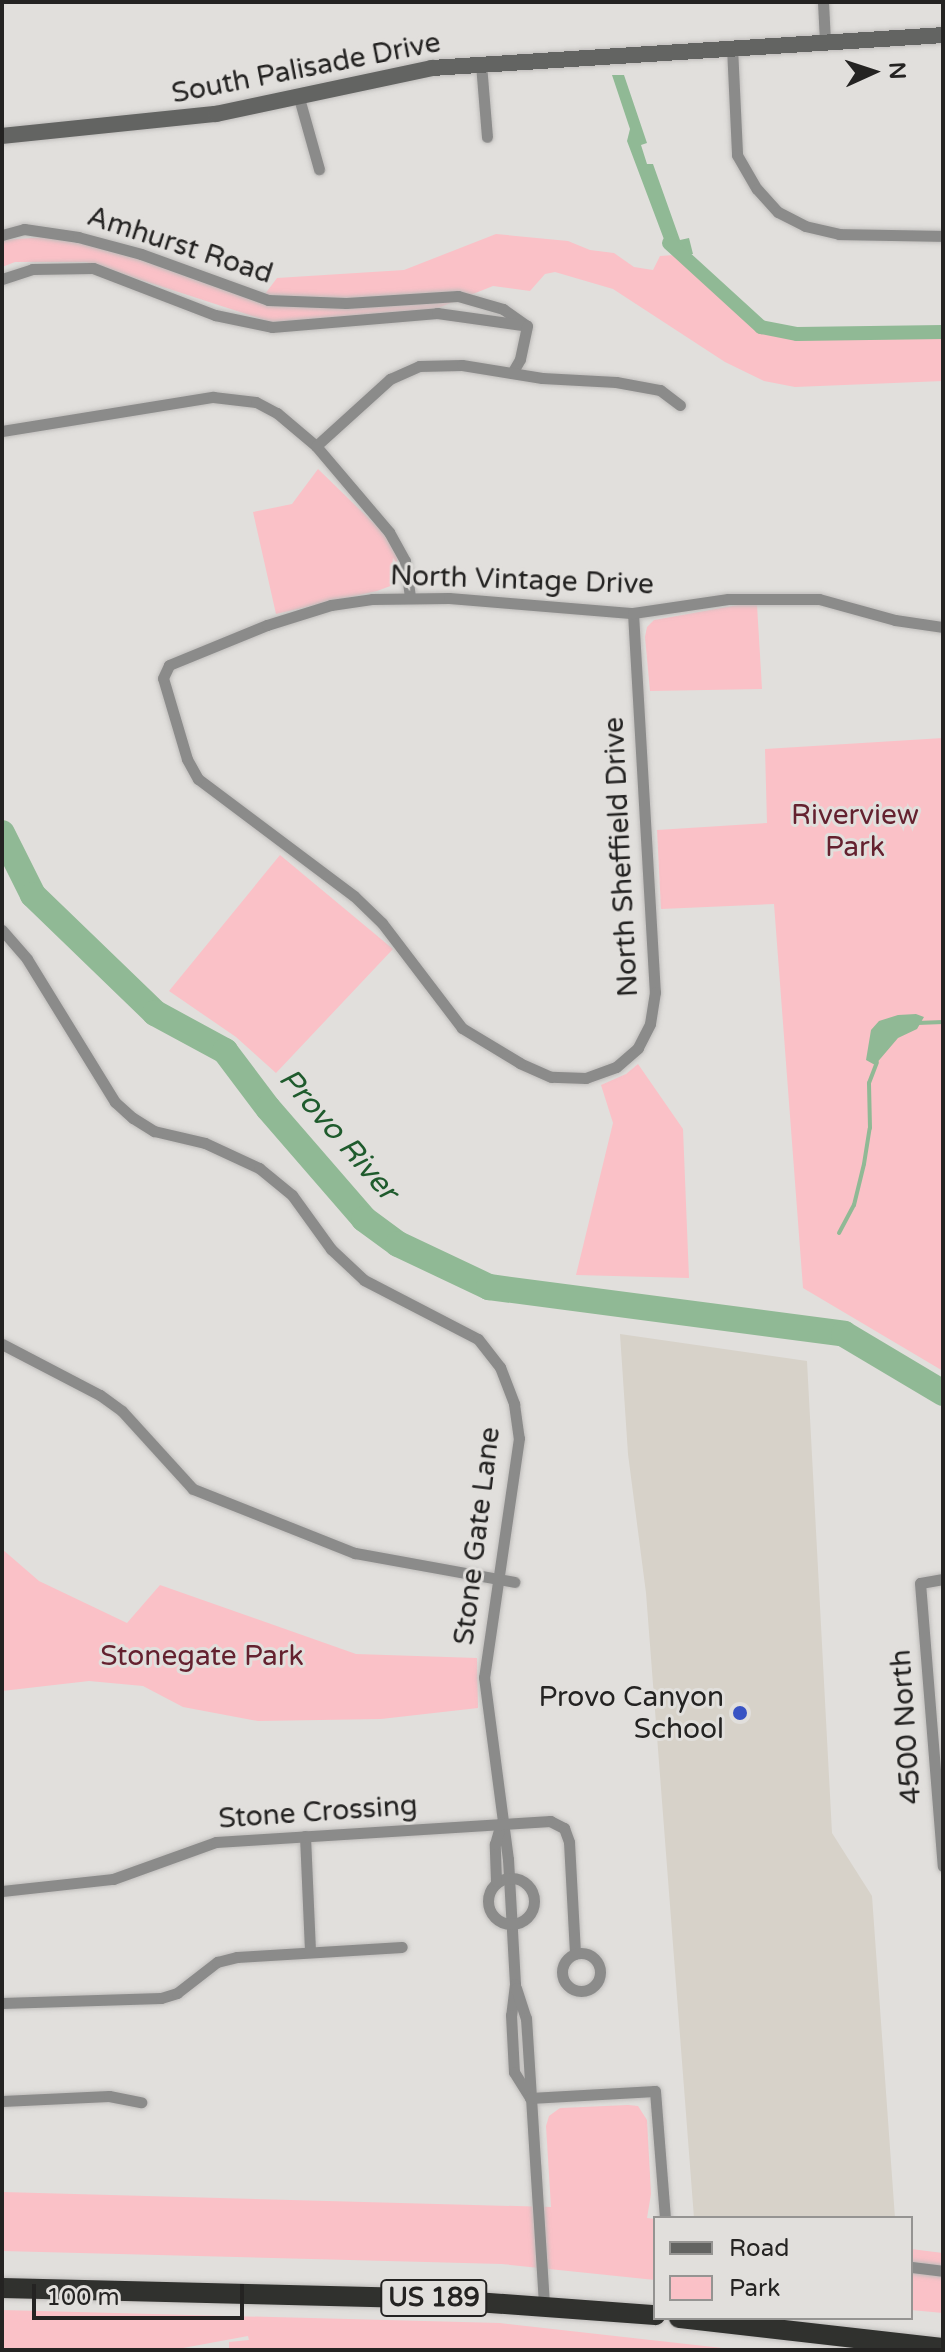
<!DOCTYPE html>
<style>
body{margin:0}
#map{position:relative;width:945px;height:2352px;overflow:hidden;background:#e1dfdc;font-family:"Varela Round",sans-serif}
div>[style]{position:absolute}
.built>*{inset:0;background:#d7d2c9}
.green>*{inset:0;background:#fac1c7}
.water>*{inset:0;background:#90b995}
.stream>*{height:4px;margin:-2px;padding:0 2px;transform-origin:2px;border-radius:2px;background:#90b995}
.canal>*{height:14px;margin:-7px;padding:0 7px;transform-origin:7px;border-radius:7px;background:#90b995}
.river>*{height:26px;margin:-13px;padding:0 13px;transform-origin:13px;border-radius:13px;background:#90b995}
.roads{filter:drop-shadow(0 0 2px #bfbdbb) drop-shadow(0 0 2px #bfbdbb)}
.street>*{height:11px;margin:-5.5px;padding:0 5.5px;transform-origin:5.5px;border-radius:5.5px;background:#8b8b8a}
.street>.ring{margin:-5.5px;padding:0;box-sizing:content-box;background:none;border:11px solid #8b8b8a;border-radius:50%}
.secondary>*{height:16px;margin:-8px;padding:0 8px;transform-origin:8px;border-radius:8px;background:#636462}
.highway>*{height:20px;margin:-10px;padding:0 10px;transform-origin:10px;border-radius:10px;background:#30312e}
.dots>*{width:22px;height:22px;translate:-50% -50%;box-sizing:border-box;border:4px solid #e1dfdc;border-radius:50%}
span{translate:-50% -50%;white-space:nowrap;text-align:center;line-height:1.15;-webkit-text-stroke:6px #e1dfdc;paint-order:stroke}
.shield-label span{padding:2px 6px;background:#e1dfdc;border:2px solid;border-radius:6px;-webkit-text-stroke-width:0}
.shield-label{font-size:26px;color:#242322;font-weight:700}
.street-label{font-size:28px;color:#242322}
.park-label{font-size:28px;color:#64212f}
.poi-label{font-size:28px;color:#242322}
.right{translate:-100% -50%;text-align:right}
.water-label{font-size:30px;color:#1f5b2d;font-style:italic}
.frame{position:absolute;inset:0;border:4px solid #242322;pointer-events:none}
.legend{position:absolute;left:653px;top:2216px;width:260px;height:104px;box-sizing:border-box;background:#e1dfdc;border:2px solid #959492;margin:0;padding:10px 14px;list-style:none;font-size:24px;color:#242322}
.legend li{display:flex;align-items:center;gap:16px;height:40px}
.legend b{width:40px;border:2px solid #959492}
.north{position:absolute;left:833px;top:32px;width:80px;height:80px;-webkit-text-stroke:6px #e1dfdc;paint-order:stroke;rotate:87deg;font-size:22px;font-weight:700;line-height:32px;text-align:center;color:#242322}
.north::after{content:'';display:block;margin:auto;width:28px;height:36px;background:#242322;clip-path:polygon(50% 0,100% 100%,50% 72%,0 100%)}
.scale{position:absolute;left:32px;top:2284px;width:212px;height:36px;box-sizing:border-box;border:4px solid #242322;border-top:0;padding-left:10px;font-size:24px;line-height:28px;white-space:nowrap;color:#242322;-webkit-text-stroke:6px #e1dfdc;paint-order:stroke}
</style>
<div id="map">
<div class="built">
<i style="clip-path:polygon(620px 1334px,807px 1361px,832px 1833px,872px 1896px,895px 2218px,694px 2218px,646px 1593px,628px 1454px)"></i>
</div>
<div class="green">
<i style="clip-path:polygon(496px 234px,568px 241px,590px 250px,614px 253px,634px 267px,653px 270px,660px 256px,674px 255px,749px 322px,781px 336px,943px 336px,943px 381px,795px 387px,764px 381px,725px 362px,613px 289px,555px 272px,545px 274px,530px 291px,493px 286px,428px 312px,271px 322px,86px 262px,15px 262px,2px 267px,2px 240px,47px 237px,115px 250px,259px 302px,277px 278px,404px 270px)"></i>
<i style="clip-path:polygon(318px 469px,388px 537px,397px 557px,398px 576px,393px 585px,377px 591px,276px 614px,253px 512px,292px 504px)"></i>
<i style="clip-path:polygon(738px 605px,757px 605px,762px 689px,650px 691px,645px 637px,647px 627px,654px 620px)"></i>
<i style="clip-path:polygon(943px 738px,943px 1371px,803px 1288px,774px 904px,661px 909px,657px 830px,767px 823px,765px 749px)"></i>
<i style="clip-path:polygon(280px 855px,393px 949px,276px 1073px,236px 1037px,169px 991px)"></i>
<i style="clip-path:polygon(638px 1064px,683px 1129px,689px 1278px,576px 1275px,613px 1123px,601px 1085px,626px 1074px)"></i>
<i style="clip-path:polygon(2px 1549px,39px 1581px,127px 1623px,160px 1585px,356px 1654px,477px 1658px,478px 1708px,381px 1719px,258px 1721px,183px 1707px,143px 1686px,89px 1681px,2px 1691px)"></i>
<i style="clip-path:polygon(628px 2105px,638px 2106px,647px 2120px,651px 2194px,647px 2218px,655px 2219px,655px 2280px,502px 2264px,2px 2251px,2px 2192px,551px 2207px,546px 2126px,549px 2116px,560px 2108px)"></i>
<i style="clip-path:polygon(911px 2249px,943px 2253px,943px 2313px,911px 2310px)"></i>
<i style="clip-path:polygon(2px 2310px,500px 2323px,740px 2350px,229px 2350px,229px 2342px,249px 2340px,248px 2336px,183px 2348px,2px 2348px)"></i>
</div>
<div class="water">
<i style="clip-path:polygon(612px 75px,624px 75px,647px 143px,641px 145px,647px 164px,653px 164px,680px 240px,689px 238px,693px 254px,674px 255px,665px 242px,627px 141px,630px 129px)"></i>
<i style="clip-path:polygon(916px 1014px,924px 1017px,917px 1029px,898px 1038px,875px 1065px,866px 1060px,871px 1030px,879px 1021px,898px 1015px)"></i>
</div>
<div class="stream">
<i style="left:917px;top:1023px;width:26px;rotate:-2deg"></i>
<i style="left:839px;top:1233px;width:32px;rotate:-62deg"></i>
<i style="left:854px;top:1205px;width:42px;rotate:-76.3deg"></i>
<i style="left:864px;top:1164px;width:36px;rotate:-81deg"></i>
<i style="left:870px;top:1128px;width:45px;rotate:-91.3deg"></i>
<i style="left:869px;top:1083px;width:22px;rotate:-69deg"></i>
</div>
<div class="canal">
<i style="left:669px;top:243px;width:125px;rotate:42.4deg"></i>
<i style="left:761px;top:327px;width:37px;rotate:11deg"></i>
<i style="left:797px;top:334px;width:146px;rotate:-0.8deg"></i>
</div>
<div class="river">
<i style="left:2px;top:833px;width:69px;rotate:63.4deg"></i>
<i style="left:33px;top:895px;width:170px;rotate:44deg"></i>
<i style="left:155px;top:1013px;width:80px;rotate:28.5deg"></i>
<i style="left:225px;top:1051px;width:71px;rotate:53deg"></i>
<i style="left:268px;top:1108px;width:147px;rotate:49.1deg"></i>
<i style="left:364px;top:1219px;width:42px;rotate:36.3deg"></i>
<i style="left:398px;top:1244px;width:101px;rotate:25.3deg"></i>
<i style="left:489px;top:1287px;width:358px;rotate:7.5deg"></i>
<i style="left:844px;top:1334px;width:115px;rotate:30.8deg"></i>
</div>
<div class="roads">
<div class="street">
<i style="left:823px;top:2px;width:40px;rotate:87.1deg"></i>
<i style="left:732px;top:47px;width:108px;rotate:87.3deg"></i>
<i style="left:737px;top:155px;width:39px;rotate:60deg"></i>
<i style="left:757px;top:189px;width:31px;rotate:48deg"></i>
<i style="left:778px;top:212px;width:30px;rotate:27deg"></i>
<i style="left:805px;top:226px;width:35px;rotate:13deg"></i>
<i style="left:839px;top:234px;width:104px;rotate:1.1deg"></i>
<i style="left:481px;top:64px;width:73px;rotate:85.3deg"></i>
<i style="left:299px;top:98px;width:74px;rotate:74.3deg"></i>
<i style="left:2px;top:235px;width:23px;rotate:-15deg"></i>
<i style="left:24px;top:229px;width:55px;rotate:8.4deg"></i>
<i style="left:78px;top:237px;width:65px;rotate:15.1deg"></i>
<i style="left:141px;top:254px;width:135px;rotate:19.9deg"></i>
<i style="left:268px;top:300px;width:78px;rotate:2.2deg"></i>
<i style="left:346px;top:303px;width:112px;rotate:-3.6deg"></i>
<i style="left:458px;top:296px;width:47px;rotate:16.1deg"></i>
<i style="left:503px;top:309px;width:29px;rotate:35deg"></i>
<i style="left:2px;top:279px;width:32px;rotate:-18deg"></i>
<i style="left:32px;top:269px;width:61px;rotate:-0.9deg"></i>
<i style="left:93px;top:268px;width:131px;rotate:21.1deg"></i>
<i style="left:215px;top:315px;width:58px;rotate:11.9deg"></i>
<i style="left:272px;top:327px;width:166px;rotate:-4.8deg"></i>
<i style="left:437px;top:313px;width:86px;rotate:8deg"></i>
<i style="left:512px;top:373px;width:16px;rotate:-60deg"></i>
<i style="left:520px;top:359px;width:34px;rotate:-78deg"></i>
<i style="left:2px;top:431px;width:214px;rotate:-9.2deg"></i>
<i style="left:213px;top:397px;width:43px;rotate:6.6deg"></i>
<i style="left:256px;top:402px;width:24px;rotate:28deg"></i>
<i style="left:277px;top:413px;width:51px;rotate:40.2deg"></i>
<i style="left:316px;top:446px;width:113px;rotate:49.7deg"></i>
<i style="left:389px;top:532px;width:33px;rotate:61deg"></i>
<i style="left:405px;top:561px;width:36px;rotate:82deg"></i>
<i style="left:316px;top:446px;width:100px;rotate:-42.2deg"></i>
<i style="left:390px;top:379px;width:32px;rotate:-24deg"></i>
<i style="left:419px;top:366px;width:43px;rotate:-1.3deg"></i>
<i style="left:462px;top:365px;width:81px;rotate:9.2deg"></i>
<i style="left:542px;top:378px;width:74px;rotate:3.1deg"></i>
<i style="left:616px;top:382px;width:45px;rotate:10.3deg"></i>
<i style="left:660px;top:390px;width:25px;rotate:37deg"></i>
<i style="left:633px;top:613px;width:380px;rotate:86.7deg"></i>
<i style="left:655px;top:992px;width:32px;rotate:99deg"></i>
<i style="left:650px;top:1024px;width:27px;rotate:117deg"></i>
<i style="left:638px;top:1048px;width:29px;rotate:139deg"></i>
<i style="left:616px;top:1067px;width:32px;rotate:160deg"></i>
<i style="left:586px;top:1078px;width:35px;rotate:-178deg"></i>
<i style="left:551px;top:1077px;width:34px;rotate:-156deg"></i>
<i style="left:520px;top:1063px;width:68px;rotate:-148.9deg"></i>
<i style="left:462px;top:1028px;width:132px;rotate:-127.3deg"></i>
<i style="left:382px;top:923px;width:39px;rotate:-136deg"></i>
<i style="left:354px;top:896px;width:195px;rotate:-143.1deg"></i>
<i style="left:198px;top:779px;width:23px;rotate:-119deg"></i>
<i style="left:187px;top:759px;width:84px;rotate:-106.5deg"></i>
<i style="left:163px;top:678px;width:14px;rotate:-65deg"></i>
<i style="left:169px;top:665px;width:106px;rotate:-22.2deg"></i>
<i style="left:267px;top:625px;width:67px;rotate:-17.4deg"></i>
<i style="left:331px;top:605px;width:41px;rotate:-8.3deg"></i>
<i style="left:372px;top:599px;width:77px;rotate:-0.7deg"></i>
<i style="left:449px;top:598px;width:185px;rotate:4.7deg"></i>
<i style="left:633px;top:613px;width:96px;rotate:-8.4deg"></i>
<i style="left:728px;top:599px;width:91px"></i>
<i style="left:819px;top:599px;width:79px;rotate:15.4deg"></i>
<i style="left:895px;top:620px;width:49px;rotate:8.3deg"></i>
<i style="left:2px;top:930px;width:38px;rotate:49deg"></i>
<i style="left:27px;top:959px;width:168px;rotate:58.4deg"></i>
<i style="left:115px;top:1102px;width:24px;rotate:42deg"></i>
<i style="left:133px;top:1118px;width:25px;rotate:32deg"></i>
<i style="left:154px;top:1131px;width:52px;rotate:13.2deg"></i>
<i style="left:205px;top:1143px;width:60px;rotate:24.8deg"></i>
<i style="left:259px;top:1168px;width:43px;rotate:39.3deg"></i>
<i style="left:292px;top:1195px;width:67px;rotate:54.2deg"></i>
<i style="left:331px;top:1249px;width:45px;rotate:43.2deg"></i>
<i style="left:364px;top:1280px;width:128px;rotate:27.4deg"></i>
<i style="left:478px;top:1339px;width:36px;rotate:52deg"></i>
<i style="left:500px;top:1367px;width:40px;rotate:69deg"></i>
<i style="left:514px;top:1404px;width:34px;rotate:82deg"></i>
<i style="left:519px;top:1438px;width:242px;rotate:98.3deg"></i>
<i style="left:484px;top:1677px;width:184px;rotate:82.5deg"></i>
<i style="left:508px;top:1859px;width:125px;rotate:86.8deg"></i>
<i style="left:515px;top:1984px;width:31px;rotate:97deg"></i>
<i style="left:511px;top:2015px;width:57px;rotate:87deg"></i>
<i style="left:514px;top:2072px;width:31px;rotate:58deg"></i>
<i style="left:2px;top:1344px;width:110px;rotate:27.5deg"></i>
<i style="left:100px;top:1395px;width:27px;rotate:36deg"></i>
<i style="left:122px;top:1411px;width:105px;rotate:47.7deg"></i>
<i style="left:193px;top:1489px;width:174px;rotate:21.6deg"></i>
<i style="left:355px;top:1553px;width:162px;rotate:10.3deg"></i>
<i style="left:943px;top:1579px;width:23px;rotate:170deg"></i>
<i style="left:920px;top:1583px;width:284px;rotate:85.4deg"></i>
<i style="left:305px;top:1836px;width:116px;rotate:87.5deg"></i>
<i class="ring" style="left:488px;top:1878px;width:35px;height:35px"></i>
<i style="left:496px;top:1881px;width:37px;rotate:-92deg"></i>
<i style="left:495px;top:1844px;width:22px;rotate:-74deg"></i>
<i style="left:2px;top:1891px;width:112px;rotate:-6.2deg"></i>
<i style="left:113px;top:1879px;width:109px;rotate:-19.8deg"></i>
<i style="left:216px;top:1842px;width:335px;rotate:-3.6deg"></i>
<i style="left:550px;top:1821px;width:16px;rotate:27deg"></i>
<i style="left:564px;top:1828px;width:15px;rotate:70deg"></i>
<i style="left:569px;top:1842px;width:112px;rotate:86.9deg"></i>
<i class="ring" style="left:562px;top:1953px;width:27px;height:27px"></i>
<i style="left:516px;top:1988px;width:32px;rotate:72deg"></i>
<i style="left:526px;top:2018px;width:288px;rotate:86.4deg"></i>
<i style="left:2px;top:2003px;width:159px;rotate:-1.8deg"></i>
<i style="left:161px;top:1998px;width:17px;rotate:-17deg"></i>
<i style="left:177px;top:1993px;width:51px;rotate:-37.8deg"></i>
<i style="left:217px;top:1962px;width:21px;rotate:-14deg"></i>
<i style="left:237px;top:1957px;width:165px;rotate:-3.5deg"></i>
<i style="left:530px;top:2098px;width:125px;rotate:-3.2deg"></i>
<i style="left:655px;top:2091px;width:127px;rotate:85.5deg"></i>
<i style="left:2px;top:2101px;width:107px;rotate:-2.7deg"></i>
<i style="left:109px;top:2096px;width:33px;rotate:11deg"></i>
<i style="left:911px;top:2267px;width:32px;rotate:7deg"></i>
</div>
<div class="secondary">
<i style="left:2px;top:136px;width:215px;rotate:-5.9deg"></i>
<i style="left:216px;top:114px;width:221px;rotate:-12deg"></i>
<i style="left:432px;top:68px;width:512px;rotate:-3.69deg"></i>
</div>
<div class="highway">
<i style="left:2px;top:2288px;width:420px;rotate:1.4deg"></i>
<i style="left:422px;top:2298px;width:234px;rotate:4.2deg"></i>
<i style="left:679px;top:2318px;width:266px;rotate:6.5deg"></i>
</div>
</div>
<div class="dots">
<i style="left:740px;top:1713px;background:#3853c4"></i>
</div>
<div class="shield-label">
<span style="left:434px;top:2298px">US 189</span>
</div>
<div class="street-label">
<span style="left:306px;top:68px;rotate:-11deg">South Palisade Drive</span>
<span style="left:180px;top:245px;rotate:18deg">Amhurst Road</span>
<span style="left:522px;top:580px;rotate:2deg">North Vintage Drive</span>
<span style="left:621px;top:857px;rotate:-93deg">North Sheffield Drive</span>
<span style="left:477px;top:1536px;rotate:-83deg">Stone Gate Lane</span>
<span style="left:906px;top:1727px;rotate:-94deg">4500 North</span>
<span style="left:318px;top:1812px;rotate:-4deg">Stone Crossing</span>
</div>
<div class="park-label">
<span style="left:855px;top:831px">Riverview<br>Park</span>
<span style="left:202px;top:1656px">Stonegate Park</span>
</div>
<div class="poi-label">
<span class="right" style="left:724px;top:1713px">Provo Canyon<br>School</span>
</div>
<div class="water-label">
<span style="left:338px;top:1135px;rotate:49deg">Provo River</span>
</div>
<div class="frame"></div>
<ul class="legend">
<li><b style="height:10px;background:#636462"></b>Road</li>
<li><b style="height:22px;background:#fac1c7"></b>Park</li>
</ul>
<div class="north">N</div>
<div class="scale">100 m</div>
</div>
